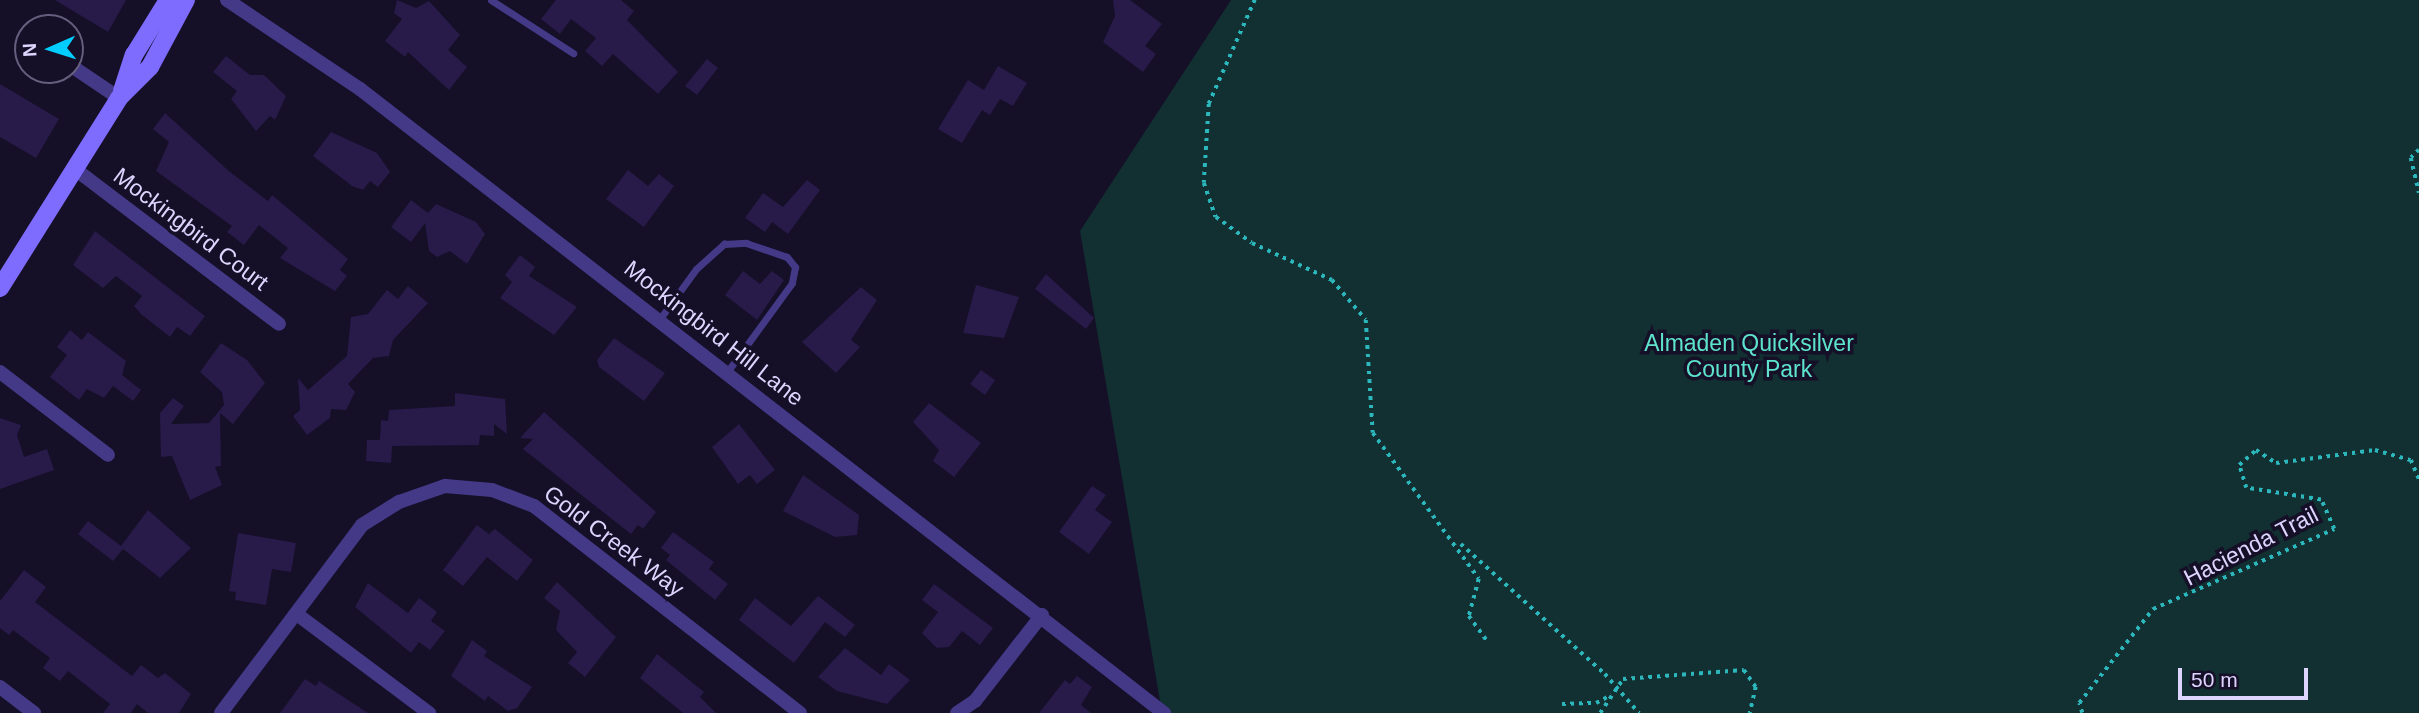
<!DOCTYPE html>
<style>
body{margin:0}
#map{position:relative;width:2419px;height:713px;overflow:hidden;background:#150f27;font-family:Helvetica,sans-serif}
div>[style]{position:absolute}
.green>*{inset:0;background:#122f31}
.building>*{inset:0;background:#281a49}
.path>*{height:3.5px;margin-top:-1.75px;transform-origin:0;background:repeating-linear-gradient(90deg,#2cb7bc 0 3.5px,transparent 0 8.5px)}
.lane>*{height:7px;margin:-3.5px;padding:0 3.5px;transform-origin:3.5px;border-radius:3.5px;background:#433987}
.street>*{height:14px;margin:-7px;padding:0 7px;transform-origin:7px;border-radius:7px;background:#433987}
.secondary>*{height:18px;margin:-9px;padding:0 9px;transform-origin:9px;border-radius:9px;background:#7e6cff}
span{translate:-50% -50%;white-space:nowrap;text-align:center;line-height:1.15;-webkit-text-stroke:7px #150f27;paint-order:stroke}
.street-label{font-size:23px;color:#ded5ff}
.park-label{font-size:23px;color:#5de3ce}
.north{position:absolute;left:14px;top:14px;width:70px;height:70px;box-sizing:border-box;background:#150f27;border:2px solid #655e7d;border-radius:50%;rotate:267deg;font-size:19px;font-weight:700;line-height:28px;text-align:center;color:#ded5ff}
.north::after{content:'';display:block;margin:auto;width:24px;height:32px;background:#01cdff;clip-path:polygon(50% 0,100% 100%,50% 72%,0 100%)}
.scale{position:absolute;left:2178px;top:668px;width:130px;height:32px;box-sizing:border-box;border:4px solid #ded5ff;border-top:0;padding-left:9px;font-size:21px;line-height:24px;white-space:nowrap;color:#ded5ff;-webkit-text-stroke:5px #150f27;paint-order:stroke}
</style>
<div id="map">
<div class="green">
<i style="clip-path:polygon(1231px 0,2419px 0,2419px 713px,1162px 713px,1080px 231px)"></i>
</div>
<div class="building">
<i style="clip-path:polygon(55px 0,126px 0,108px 32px)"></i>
<i style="clip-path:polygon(397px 0,416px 8px,429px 1px,460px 35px,448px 50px,467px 67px,449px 90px,408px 52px,405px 57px,385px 41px,402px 19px,394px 13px)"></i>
<i style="clip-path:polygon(556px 0,621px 0,634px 11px,627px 20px,678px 72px,658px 94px,613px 54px,602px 66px,585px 51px,596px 38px,571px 19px,560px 34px,541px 19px)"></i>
<i style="clip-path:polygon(1113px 0,1130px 0,1162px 24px,1145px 46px,1156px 54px,1143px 72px,1103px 42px,1115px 16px)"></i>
<i style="clip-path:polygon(226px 56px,250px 75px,264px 75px,286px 96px,275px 120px,270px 116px,256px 131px,231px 99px,237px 91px,213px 72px)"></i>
<i style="clip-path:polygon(707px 59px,718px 68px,697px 95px,685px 86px)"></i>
<i style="clip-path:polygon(998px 66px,1027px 83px,1013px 106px,1000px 99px,990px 115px,982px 110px,962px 143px,938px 129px,968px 80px,984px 90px)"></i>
<i style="clip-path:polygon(0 84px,59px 119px,36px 158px,0 137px)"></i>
<i style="clip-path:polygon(165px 113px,230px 172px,268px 201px,272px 195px,348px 259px,340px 270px,347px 276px,335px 291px,280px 258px,288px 248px,259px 225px,244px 245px,227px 232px,232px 226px,156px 171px,169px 142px,153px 129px)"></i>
<i style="clip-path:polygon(331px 132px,377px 153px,390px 172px,378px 187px,370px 181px,363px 190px,352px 186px,313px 156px)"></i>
<i style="clip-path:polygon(628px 170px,648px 186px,659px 174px,674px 186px,644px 227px,606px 199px)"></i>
<i style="clip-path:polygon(807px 180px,820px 190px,788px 234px,772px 222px,765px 232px,745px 218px,763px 193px,783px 207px)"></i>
<i style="clip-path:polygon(411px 200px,428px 213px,436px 204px,476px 222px,485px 234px,467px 264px,450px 251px,437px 257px,429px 251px,425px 223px,411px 242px,391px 227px)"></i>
<i style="clip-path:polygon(95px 231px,205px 316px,190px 336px,177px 327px,170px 337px,141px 314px,134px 306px,142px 296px,116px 276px,103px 288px,73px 265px)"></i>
<i style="clip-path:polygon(520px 255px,535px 267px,529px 276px,577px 307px,554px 335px,500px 298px,512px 282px,505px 275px)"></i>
<i style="clip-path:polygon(743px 271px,760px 284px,772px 271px,784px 280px,757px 320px,725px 295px)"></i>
<i style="clip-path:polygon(1046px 274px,1094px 318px,1086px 329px,1035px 289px)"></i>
<i style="clip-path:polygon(976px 285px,1019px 297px,1004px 338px,963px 333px)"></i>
<i style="clip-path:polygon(408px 286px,428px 303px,393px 340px,389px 356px,373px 358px,348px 384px,355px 392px,346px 410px,331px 409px,330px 418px,307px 435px,293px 416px,300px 410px,298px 378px,308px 390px,347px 356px,351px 317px,368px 314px,387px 290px,398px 299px)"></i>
<i style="clip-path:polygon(861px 287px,877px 300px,851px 340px,860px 347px,836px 373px,802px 342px)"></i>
<i style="clip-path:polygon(70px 330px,82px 340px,88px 332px,126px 361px,122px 375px,141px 390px,133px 401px,113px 386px,104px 398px,87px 389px,79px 400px,50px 377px,67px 355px,57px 347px)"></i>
<i style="clip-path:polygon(614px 338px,665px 373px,644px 401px,599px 367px,597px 360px)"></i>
<i style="clip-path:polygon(221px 343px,247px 360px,265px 383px,233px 424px,220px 413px,221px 466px,215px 467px,222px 485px,190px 500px,172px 456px,161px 457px,160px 413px,173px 398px,184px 406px,171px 424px,209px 423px,224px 405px,222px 392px,200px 372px)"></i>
<i style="clip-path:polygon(981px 370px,995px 380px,985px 395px,970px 384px)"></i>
<i style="clip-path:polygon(455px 393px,505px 399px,507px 434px,494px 424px,494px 436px,480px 435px,479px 445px,392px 446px,391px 463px,366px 461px,367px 440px,380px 440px,381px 420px,388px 421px,389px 410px,455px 406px)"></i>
<i style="clip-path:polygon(929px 403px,981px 443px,954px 477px,933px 461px,939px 450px,913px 422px)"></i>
<i style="clip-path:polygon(544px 412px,656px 512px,643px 529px,638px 525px,631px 534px,523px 449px,533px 439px,520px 438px)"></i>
<i style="clip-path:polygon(0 418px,21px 425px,17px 435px,24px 457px,47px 449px,54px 470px,0 489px)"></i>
<i style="clip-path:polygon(739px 424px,775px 470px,757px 484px,750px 475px,738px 484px,712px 447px)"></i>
<i style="clip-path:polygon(803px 475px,859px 515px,857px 535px,835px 537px,783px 511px)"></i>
<i style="clip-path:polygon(1092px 486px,1106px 495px,1095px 510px,1112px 522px,1089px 554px,1059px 532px)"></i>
<i style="clip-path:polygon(148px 510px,191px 548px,160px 578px,123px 549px,113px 561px,78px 534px,88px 521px,121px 546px)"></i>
<i style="clip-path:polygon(477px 525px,489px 534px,495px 529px,533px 560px,517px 581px,487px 557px,463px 586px,443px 570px)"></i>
<i style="clip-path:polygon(673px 532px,714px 562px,709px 569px,728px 584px,715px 600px,666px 560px,670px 555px,661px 548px)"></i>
<i style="clip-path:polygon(238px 533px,296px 543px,291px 572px,272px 569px,266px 605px,235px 600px,236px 592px,229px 591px)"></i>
<i style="clip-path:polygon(24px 570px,46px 587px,35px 602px,132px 676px,141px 665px,158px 678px,165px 673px,191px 694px,179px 713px,148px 713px,137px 704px,131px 713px,103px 713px,110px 704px,68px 671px,60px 681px,43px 668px,50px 658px,13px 630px,9px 635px,0 628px,0 601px)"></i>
<i style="clip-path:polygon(557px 582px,616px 637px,585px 677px,568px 663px,577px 652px,556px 630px,560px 611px,544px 598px)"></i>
<i style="clip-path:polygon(368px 583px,408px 613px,419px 598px,437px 612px,431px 621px,445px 631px,430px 650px,419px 642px,411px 653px,355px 607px)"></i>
<i style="clip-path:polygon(934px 584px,993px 628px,980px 645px,962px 631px,949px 647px,937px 648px,922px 633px,938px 612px,922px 600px)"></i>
<i style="clip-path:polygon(818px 596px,855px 625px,845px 637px,825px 622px,794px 663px,739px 620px,755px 598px,791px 626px)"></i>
<i style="clip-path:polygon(472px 640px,487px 651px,484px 656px,532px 687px,517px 708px,508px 711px,488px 696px,485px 701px,451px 676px)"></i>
<i style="clip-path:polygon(845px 648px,881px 675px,889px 664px,910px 680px,887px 704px,837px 691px,818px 677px)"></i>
<i style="clip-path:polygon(657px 654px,704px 692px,700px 697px,716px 713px,683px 713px,640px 678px)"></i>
<i style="clip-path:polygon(1077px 676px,1092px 687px,1081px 705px,1091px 713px,1039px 713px,1065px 680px,1070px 684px)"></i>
<i style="clip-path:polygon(305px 679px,316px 686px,319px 681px,368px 713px,280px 713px)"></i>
</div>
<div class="path">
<i style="left:1255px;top:0;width:114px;rotate:113.9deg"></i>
<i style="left:1209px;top:104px;width:79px;rotate:93.6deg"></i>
<i style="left:1204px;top:183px;width:36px;rotate:71deg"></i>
<i style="left:1216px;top:217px;width:44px;rotate:35.8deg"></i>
<i style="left:1252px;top:243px;width:88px;rotate:24.8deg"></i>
<i style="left:1332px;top:280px;width:52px;rotate:49.6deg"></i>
<i style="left:1366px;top:320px;width:113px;rotate:86.5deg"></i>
<i style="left:1373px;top:433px;width:180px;rotate:54deg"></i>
<i style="left:1479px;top:579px;width:38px;rotate:105deg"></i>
<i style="left:1469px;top:616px;width:31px;rotate:54deg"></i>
<i style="left:2419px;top:150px;width:11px;rotate:135deg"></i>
<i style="left:2411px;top:158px;width:36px;rotate:77deg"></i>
<i style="left:1461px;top:544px;width:194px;rotate:42.1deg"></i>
<i style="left:1605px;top:674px;width:52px;rotate:48.9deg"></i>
<i style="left:1562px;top:704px;width:34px;rotate:-2deg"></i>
<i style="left:1596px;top:703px;width:17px;rotate:-28deg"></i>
<i style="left:1600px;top:713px;width:41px;rotate:-55.9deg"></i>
<i style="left:1623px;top:679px;width:121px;rotate:-4.3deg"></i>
<i style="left:1744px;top:670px;width:21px;rotate:55deg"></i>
<i style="left:1756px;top:687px;width:27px;rotate:103deg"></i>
<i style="left:2082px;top:713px;width:10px;rotate:-107deg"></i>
<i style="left:2079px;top:703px;width:120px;rotate:-51.8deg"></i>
<i style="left:2153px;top:609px;width:198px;rotate:-23.8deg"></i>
<i style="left:2334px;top:529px;width:32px;rotate:-114deg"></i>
<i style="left:2321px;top:500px;width:76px;rotate:-170.9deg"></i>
<i style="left:2246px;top:488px;width:24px;rotate:-107deg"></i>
<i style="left:2239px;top:465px;width:23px;rotate:-41deg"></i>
<i style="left:2256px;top:450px;width:24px;rotate:33deg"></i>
<i style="left:2276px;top:463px;width:100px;rotate:-7.5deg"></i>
<i style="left:2375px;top:450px;width:37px;rotate:16deg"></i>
<i style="left:2411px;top:460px;width:21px;rotate:67deg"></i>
</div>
<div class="lane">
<i style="left:491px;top:0;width:98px;rotate:32.9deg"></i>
<i style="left:659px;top:320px;width:63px;rotate:-54deg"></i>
<i style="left:696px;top:269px;width:38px;rotate:-42deg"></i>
<i style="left:724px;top:244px;width:22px;rotate:-3deg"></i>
<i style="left:746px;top:243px;width:43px;rotate:18.9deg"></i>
<i style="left:787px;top:257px;width:13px;rotate:51deg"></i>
<i style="left:795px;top:267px;width:16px;rotate:101deg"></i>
<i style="left:792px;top:283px;width:110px;rotate:126.1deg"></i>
</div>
<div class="street">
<i style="left:227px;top:0;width:160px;rotate:33.8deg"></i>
<i style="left:360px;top:89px;width:1018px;rotate:37.82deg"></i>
<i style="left:70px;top:65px;width:59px;rotate:34deg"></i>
<i style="left:75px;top:169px;width:256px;rotate:37.2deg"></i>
<i style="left:0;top:372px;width:136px;rotate:37.5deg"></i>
<i style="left:298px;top:615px;width:164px;rotate:36.8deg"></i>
<i style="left:0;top:687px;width:43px;rotate:37.4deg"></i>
<i style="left:221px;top:713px;width:235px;rotate:-53.1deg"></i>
<i style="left:362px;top:525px;width:44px;rotate:-31.9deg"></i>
<i style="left:399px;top:502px;width:49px;rotate:-19.2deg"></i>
<i style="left:445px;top:486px;width:47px;rotate:4.9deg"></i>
<i style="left:492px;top:490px;width:45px;rotate:20.9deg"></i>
<i style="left:534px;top:506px;width:337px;rotate:37.9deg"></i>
<i style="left:957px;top:713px;width:22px;rotate:-34deg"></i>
<i style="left:975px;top:701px;width:109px;rotate:-52.1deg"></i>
</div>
<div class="secondary">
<i style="left:122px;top:91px;width:38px;rotate:-72deg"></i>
<i style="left:134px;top:55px;width:65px;rotate:-58.3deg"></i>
<i style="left:0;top:288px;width:224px;rotate:-57.9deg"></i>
<i style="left:119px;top:98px;width:44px;rotate:-45deg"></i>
<i style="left:150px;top:67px;width:76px;rotate:-61.8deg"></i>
</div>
<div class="street-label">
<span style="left:191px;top:229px;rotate:37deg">Mockingbird Court</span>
<span style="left:714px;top:333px;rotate:38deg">Mockingbird Hill Lane</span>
<span style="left:614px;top:541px;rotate:37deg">Gold Creek Way</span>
<span style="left:2251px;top:546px;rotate:-27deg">Hacienda Trail</span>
</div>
<div class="park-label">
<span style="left:1749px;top:356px">Almaden Quicksilver<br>County Park</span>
</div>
<div class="north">N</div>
<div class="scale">50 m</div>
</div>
